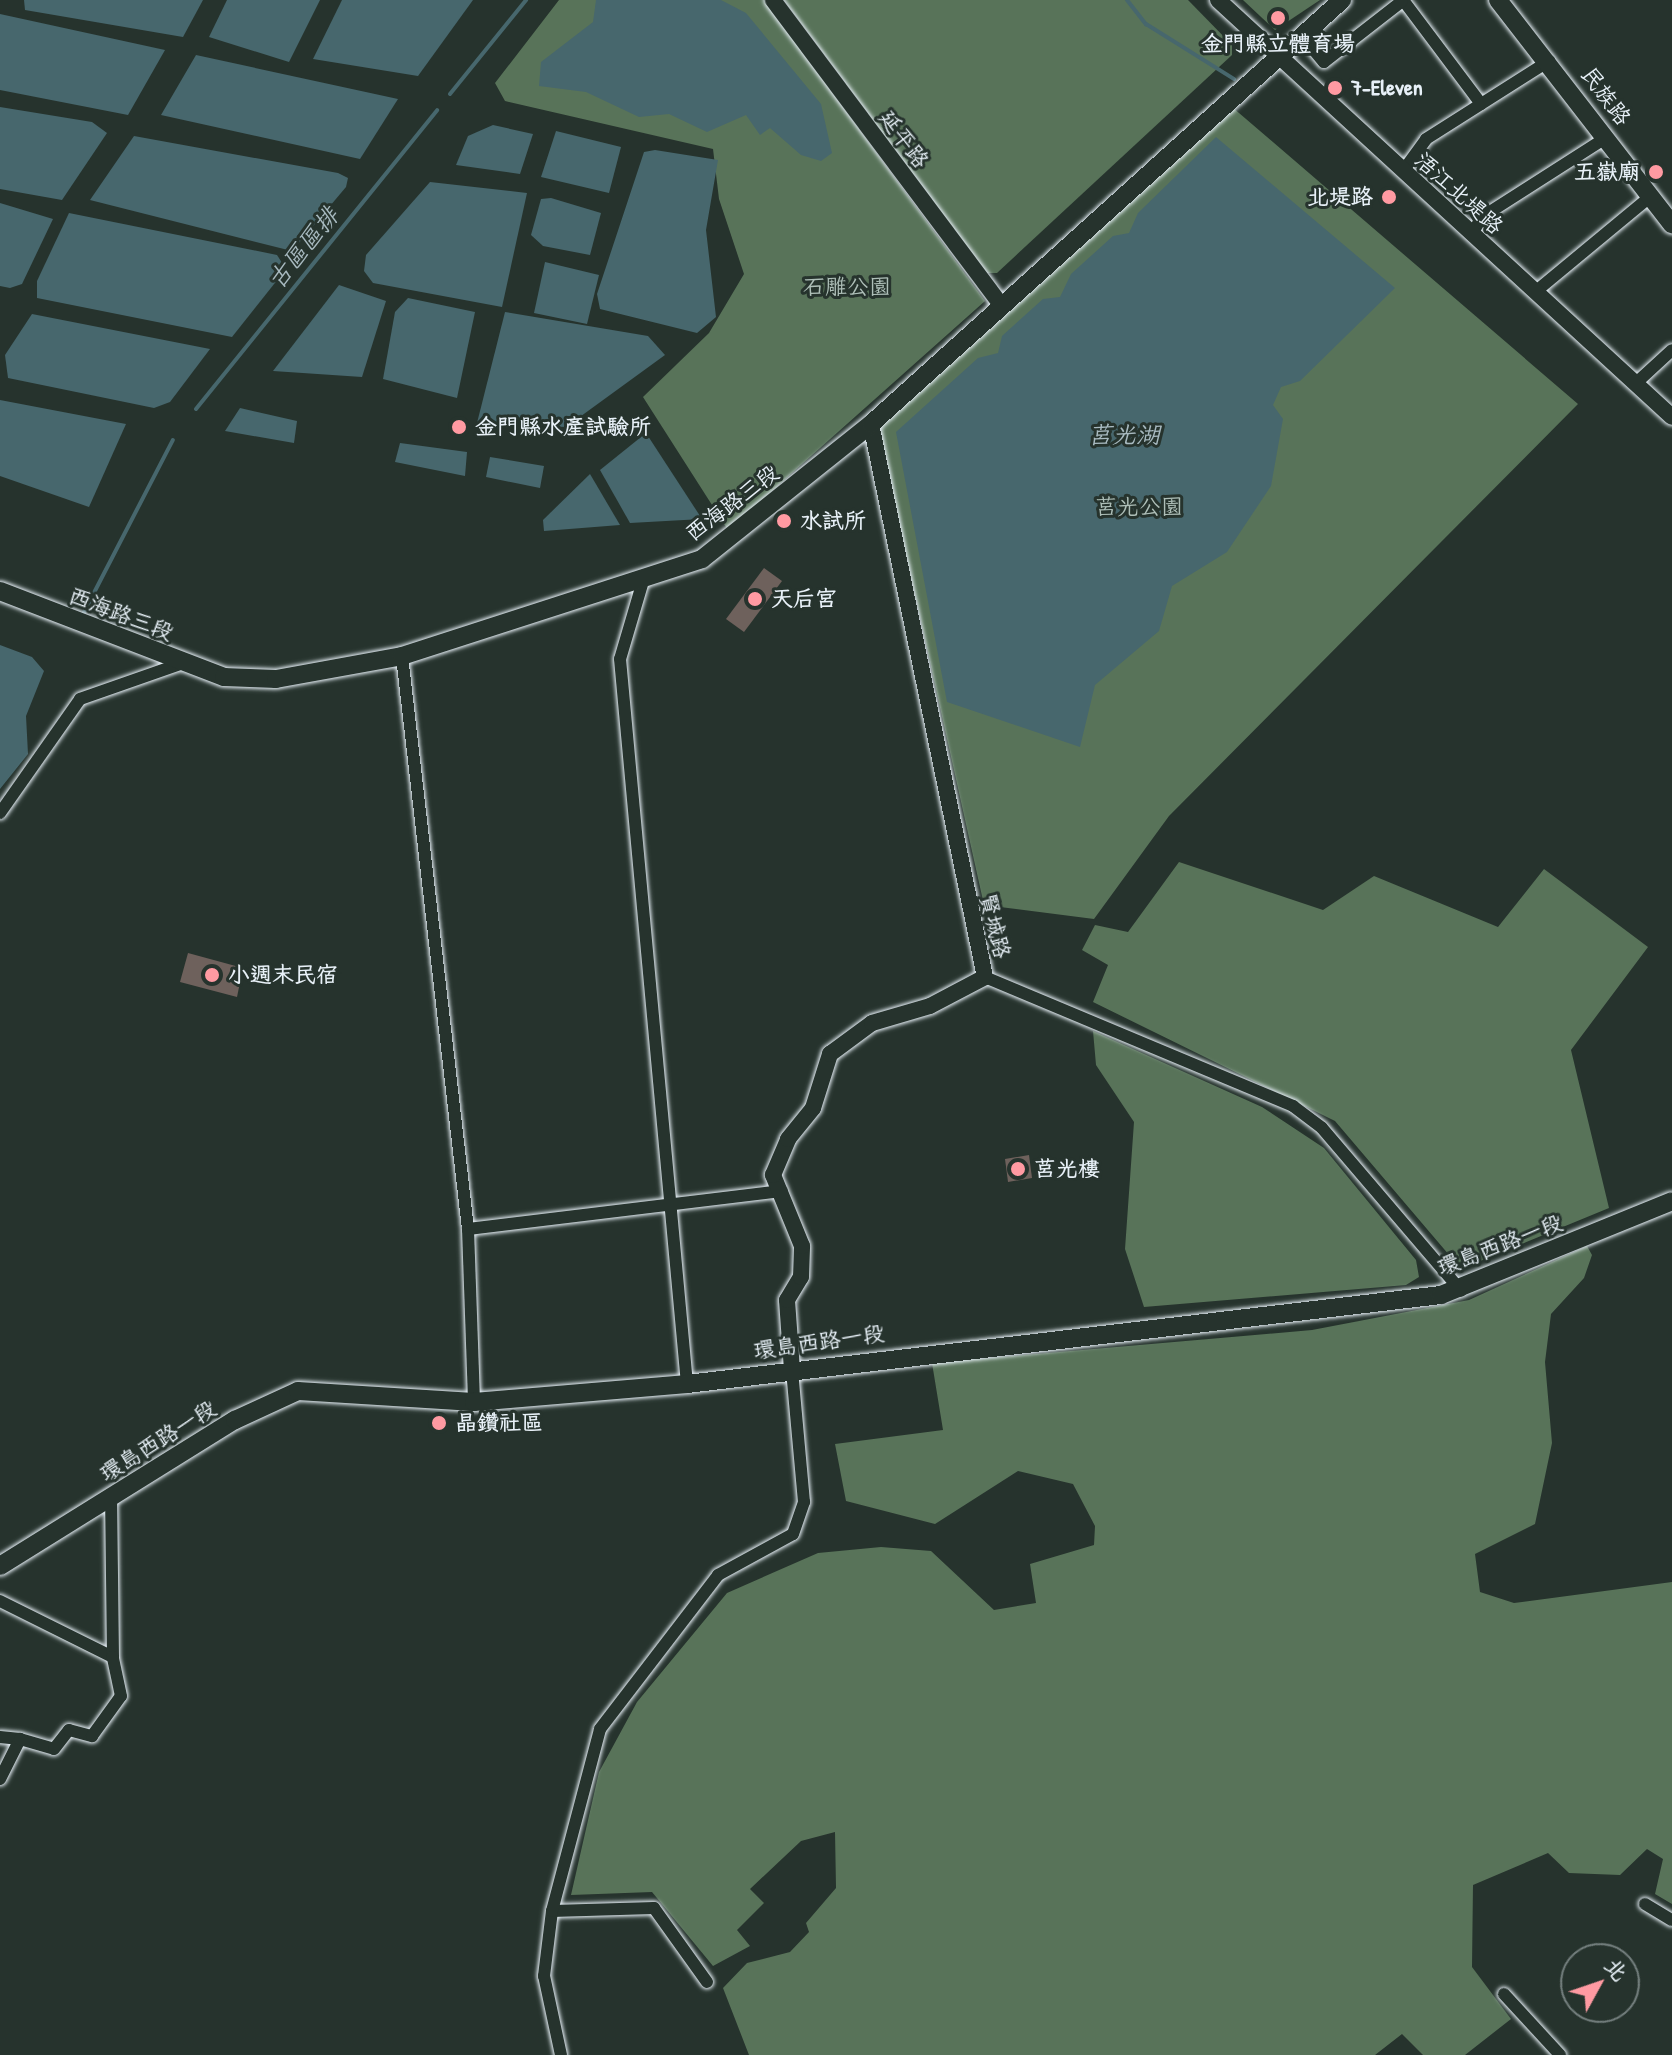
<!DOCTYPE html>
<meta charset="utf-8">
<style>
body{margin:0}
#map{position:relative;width:1672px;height:2055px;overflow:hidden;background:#26332d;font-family:"Patrick Hand","LXGW WenKai TC",sans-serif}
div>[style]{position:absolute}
.green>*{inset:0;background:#587359}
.water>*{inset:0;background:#47676d}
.stream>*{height:4px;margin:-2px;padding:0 2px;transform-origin:2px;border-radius:2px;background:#47676d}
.building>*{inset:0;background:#6e615c}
.roads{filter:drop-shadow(0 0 2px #e8f1f8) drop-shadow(0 0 2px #e8f1f8)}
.minor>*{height:12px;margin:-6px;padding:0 6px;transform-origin:6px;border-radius:6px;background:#26332d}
.tertiary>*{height:16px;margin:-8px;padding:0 8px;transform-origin:8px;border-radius:8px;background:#26332d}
.secondary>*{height:18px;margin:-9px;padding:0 9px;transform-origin:9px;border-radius:9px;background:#26332d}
.dots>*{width:22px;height:22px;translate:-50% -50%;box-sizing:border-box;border:4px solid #26332d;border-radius:50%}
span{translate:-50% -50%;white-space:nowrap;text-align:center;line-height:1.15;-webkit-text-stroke:6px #26332d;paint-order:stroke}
.poi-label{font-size:22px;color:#e8f1f8;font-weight:700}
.left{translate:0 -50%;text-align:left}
.right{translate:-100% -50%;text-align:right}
.street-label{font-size:22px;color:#e8f1f8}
.park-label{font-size:22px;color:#aebfb8}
.water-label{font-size:24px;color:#a8bac0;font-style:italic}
.north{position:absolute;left:1560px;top:1943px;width:80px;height:80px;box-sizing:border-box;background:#26332d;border:2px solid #747f7e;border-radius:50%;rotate:50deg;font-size:22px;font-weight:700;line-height:32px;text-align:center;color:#e8f1f8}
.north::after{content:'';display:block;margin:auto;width:28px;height:36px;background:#ff9aa2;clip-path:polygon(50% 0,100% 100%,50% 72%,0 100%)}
</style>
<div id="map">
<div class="green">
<i style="clip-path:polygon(559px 0,764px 0,985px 301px,728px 530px,643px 397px,709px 333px,744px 274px,719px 199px,713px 149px,505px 101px,495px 83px)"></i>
<i style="clip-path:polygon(784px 0,1188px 0,1232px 45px,1232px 55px,997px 273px,987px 273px)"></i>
<i style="clip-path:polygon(1243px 0,1320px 0,1275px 30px)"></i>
<i style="clip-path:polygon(1232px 107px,1578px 404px,1169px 816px,1094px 919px,984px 905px,877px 424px)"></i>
<i style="clip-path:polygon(1179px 862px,1323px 910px,1374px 876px,1498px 927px,1544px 869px,1648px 947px,1571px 1050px,1609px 1208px,1461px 1269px,1335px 1121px,1093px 1002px,1108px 965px,1082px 950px,1095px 925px,1128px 932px)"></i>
<i style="clip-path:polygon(1093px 1031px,1262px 1107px,1324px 1148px,1416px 1260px,1419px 1277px,1406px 1285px,1144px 1307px,1125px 1249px,1134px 1122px,1096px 1065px)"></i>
<i style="clip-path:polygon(1587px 1246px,1592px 1255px,1584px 1278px,1551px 1314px,1545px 1362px,1552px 1443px,1535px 1524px,1475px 1554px,1480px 1592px,1514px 1603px,1672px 1582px,1672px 1904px,1655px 1894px,1663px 1859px,1647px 1849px,1620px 1875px,1569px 1873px,1548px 1853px,1473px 1885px,1472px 1967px,1511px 2019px,1465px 2055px,1423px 2055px,1402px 2034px,1375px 2055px,749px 2055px,723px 1988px,747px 1963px,790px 1952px,809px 1932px,806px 1923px,836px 1888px,835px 1832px,801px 1841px,750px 1889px,764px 1903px,737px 1930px,750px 1946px,713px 1966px,652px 1892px,571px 1895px,599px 1772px,637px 1702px,727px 1593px,818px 1553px,881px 1547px,931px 1551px,994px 1610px,1036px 1603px,1030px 1564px,1094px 1545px,1095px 1526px,1073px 1484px,1018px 1471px,935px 1524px,846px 1501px,835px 1444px,943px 1430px,932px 1363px,1312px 1330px,1469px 1300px)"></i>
</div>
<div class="water">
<i style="clip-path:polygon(24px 0,203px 0,183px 37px,25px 10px)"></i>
<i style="clip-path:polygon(227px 0,320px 0,289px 62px,209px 37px)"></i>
<i style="clip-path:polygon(342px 0,473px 0,418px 76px,313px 59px)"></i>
<i style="clip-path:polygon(596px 0,721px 0,746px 13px,821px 104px,832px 153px,821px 161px,801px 155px,770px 128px,760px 135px,746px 115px,707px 132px,669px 114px,639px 117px,586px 92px,539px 86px,541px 62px,593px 22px)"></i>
<i style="clip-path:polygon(0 14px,165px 50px,128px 115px,0 90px)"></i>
<i style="clip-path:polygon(196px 55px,398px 99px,360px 159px,161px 115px)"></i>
<i style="clip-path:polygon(0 107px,92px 122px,107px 133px,62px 200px,0 189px)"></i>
<i style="clip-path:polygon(493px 125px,533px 134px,520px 174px,456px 165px,468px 136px)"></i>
<i style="clip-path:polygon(556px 131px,621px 147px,609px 193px,541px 177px)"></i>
<i style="clip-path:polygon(134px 136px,338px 173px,348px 178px,346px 187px,292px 251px,90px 200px)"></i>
<i style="clip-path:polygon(1216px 137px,1395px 288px,1300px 381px,1281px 387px,1273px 405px,1283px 419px,1271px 486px,1227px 552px,1172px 586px,1159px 631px,1095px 685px,1080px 747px,947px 702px,896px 432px,978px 358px,998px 353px,1002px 336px,1043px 299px,1060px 297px,1071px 274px,1113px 236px,1129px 233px,1138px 213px)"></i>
<i style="clip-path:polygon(655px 150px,718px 160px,706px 230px,716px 317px,697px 333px,600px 309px,597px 294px,644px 152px)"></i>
<i style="clip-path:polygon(430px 182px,527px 193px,502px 307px,373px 283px,364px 271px,366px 255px)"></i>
<i style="clip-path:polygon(551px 198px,601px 213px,590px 255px,543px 246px,531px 235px,541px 199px)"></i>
<i style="clip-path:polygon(0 203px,53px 219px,22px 284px,10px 288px,0 286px)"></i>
<i style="clip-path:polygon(69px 213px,277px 255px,286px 269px,232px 337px,37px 298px,37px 281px)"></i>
<i style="clip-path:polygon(545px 262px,599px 275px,587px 324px,534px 313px)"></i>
<i style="clip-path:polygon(339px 285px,386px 301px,362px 377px,273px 371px)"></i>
<i style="clip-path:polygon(408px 298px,475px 312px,457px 398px,383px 379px,395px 312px)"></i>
<i style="clip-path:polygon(505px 312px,648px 336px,665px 355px,566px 427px,477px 423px)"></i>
<i style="clip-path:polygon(32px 314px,210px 349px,170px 402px,154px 408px,8px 378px,5px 355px)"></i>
<i style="clip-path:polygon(0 400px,126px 424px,89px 507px,0 476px)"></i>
<i style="clip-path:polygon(240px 408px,297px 421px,294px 443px,225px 431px)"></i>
<i style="clip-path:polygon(646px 433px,702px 519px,630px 523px,600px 470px)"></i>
<i style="clip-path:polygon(400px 443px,467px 452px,465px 476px,395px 462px)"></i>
<i style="clip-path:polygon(490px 457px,544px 466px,540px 488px,486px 477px)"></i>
<i style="clip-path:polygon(590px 474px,620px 525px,544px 531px,543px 520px)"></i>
<i style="clip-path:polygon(0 645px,32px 657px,44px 671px,26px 716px,28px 754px,0 789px)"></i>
</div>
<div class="stream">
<i style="left:1127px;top:0;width:31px;rotate:52deg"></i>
<i style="left:1146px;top:24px;width:104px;rotate:32deg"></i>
<i style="left:450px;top:94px;width:121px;rotate:-51deg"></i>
<i style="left:196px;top:409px;width:384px;rotate:-51.1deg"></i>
<i style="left:82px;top:616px;width:198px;rotate:-62.7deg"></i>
</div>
<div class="building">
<i style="clip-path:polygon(764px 568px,782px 581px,744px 632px,726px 619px)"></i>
<i style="clip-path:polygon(188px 953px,243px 968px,237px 997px,180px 982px)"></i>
<i style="clip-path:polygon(1029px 1155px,1032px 1178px,1008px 1182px,1005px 1159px)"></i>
</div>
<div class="roads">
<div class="minor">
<i style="left:1403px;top:0;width:130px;rotate:53.1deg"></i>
<i style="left:1302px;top:36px;width:34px;rotate:50deg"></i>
<i style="left:1324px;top:62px;width:98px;rotate:-37.9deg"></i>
<i style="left:1403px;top:171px;width:39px;rotate:-54deg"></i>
<i style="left:1426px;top:139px;width:146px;rotate:-32.4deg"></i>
<i style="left:1472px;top:234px;width:20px;rotate:-60deg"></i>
<i style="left:1482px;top:217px;width:148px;rotate:-32.6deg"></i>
<i style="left:1535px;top:292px;width:151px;rotate:-39.6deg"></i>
<i style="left:1635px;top:384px;width:50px;rotate:-42.6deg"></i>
<i style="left:643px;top:581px;width:81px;rotate:106.4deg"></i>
<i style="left:620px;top:659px;width:728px;rotate:84.72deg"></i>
<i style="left:402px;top:656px;width:577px;rotate:83.43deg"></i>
<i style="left:468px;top:1229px;width:173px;rotate:88deg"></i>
<i style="left:0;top:813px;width:139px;rotate:-54.9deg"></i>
<i style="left:80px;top:699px;width:109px;rotate:-19.3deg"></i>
<i style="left:985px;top:977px;width:334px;rotate:22.7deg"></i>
<i style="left:1293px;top:1106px;width:36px;rotate:37deg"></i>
<i style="left:1322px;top:1128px;width:214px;rotate:49.5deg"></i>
<i style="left:468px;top:1229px;width:316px;rotate:-6.9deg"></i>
<i style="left:0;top:1601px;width:126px;rotate:26.4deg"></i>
<i style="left:113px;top:1657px;width:158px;rotate:-90.7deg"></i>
<i style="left:0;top:1737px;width:20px;rotate:6deg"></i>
<i style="left:0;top:1779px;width:45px;rotate:-63.4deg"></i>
<i style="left:20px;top:1739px;width:35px;rotate:16deg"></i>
<i style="left:54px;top:1749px;width:24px;rotate:-52deg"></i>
<i style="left:69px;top:1730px;width:24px;rotate:15deg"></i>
<i style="left:92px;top:1736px;width:49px;rotate:-54.1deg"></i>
<i style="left:121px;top:1696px;width:40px;rotate:-102deg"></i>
<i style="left:1645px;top:1904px;width:31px;rotate:31deg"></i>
<i style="left:552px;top:1911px;width:102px;rotate:-1.7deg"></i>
<i style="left:654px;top:1908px;width:91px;rotate:54.4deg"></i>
<i style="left:1504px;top:1994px;width:83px;rotate:47.4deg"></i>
<i style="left:561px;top:2055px;width:81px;rotate:-102.1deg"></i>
<i style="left:544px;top:1976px;width:65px;rotate:-83deg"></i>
<i style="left:552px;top:1911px;width:188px;rotate:-75.2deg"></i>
<i style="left:600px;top:1729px;width:194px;rotate:-52.5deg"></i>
<i style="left:718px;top:1575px;width:85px;rotate:-28.7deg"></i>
<i style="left:793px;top:1534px;width:34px;rotate:-71deg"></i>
<i style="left:804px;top:1502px;width:133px;rotate:-95.2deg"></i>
</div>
<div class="tertiary">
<i style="left:773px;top:0;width:381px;rotate:53.2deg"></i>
<i style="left:1218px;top:0;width:616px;rotate:42.57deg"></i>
<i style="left:792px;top:1370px;width:70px;rotate:-94.1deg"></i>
<i style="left:787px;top:1300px;width:27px;rotate:-59deg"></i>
<i style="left:801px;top:1277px;width:31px;rotate:-88deg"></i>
<i style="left:802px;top:1246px;width:77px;rotate:-112.2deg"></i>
<i style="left:773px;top:1175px;width:39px;rotate:-67deg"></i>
<i style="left:788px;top:1139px;width:40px;rotate:-51deg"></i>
<i style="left:813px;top:1108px;width:57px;rotate:-72.5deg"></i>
<i style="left:830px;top:1054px;width:52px;rotate:-36.4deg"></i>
<i style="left:872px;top:1023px;width:60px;rotate:-16.3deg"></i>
<i style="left:930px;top:1006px;width:62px;rotate:-27.8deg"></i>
<i style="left:985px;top:977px;width:565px;rotate:-101.65deg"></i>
</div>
<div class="secondary">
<i style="left:1498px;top:0;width:284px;rotate:52.2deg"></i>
<i style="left:0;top:591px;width:240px;rotate:21deg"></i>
<i style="left:224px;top:677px;width:52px;rotate:2.2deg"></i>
<i style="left:276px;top:679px;width:128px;rotate:-10.3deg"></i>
<i style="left:402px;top:656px;width:315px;rotate:-17.9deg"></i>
<i style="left:702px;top:559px;width:216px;rotate:-38.6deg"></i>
<i style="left:871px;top:424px;width:634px;rotate:-41.99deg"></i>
<i style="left:0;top:1566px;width:277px;rotate:-31.9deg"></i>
<i style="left:235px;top:1420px;width:69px;rotate:-24.7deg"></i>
<i style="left:298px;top:1391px;width:176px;rotate:3.6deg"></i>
<i style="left:474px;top:1402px;width:214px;rotate:-4.8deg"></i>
<i style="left:687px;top:1384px;width:759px;rotate:-6.73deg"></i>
<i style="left:1441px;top:1295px;width:249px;rotate:-22.1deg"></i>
</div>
</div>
<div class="dots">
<i style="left:1278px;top:18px;background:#ff9aa2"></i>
<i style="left:1335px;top:88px;background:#ff9aa2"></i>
<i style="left:1656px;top:172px;background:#ff9aa2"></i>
<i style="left:1389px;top:197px;background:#ff9aa2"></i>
<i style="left:459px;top:427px;background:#ff9aa2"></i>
<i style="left:784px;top:521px;background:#ff9aa2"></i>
<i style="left:755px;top:599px;background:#ff9aa2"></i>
<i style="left:212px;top:975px;background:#ff9aa2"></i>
<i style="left:1018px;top:1169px;background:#ff9aa2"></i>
<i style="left:439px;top:1423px;background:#ff9aa2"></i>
</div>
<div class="poi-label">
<span style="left:1278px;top:44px">金門縣立體育場</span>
<span class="left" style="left:1351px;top:88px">7-Eleven</span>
<span class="right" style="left:1640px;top:172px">五嶽廟</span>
<span class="right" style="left:1373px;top:197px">北堤路</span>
<span class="left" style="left:475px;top:427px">金門縣水產試驗所</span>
<span class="left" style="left:800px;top:521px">水試所</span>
<span class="left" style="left:771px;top:599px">天后宮</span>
<span class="left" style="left:228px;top:975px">小週末民宿</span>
<span class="left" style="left:1034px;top:1169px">莒光樓</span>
<span class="left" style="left:455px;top:1423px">晶鑽社區</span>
</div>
<div class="street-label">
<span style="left:1606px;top:96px;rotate:53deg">民族路</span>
<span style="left:904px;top:139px;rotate:53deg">延平路</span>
<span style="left:1459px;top:193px;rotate:42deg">浯江北堤路</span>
<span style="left:732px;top:503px;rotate:-37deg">西海路三段</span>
<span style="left:121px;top:614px;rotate:21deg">西海路三段</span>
<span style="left:995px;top:926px;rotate:76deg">賢城路</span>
<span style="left:1500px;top:1245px;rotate:-21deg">環島西路一段</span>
<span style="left:819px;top:1342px;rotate:-8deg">環島西路一段</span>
<span style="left:158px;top:1441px;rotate:-32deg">環島西路一段</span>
</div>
<div class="park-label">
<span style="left:847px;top:287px">石雕公園</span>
<span style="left:1139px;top:507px">莒光公園</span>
</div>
<div class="water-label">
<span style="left:303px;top:248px;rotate:-51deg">古區區排</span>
<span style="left:1124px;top:435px">莒光湖</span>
</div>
<div class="north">北</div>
</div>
